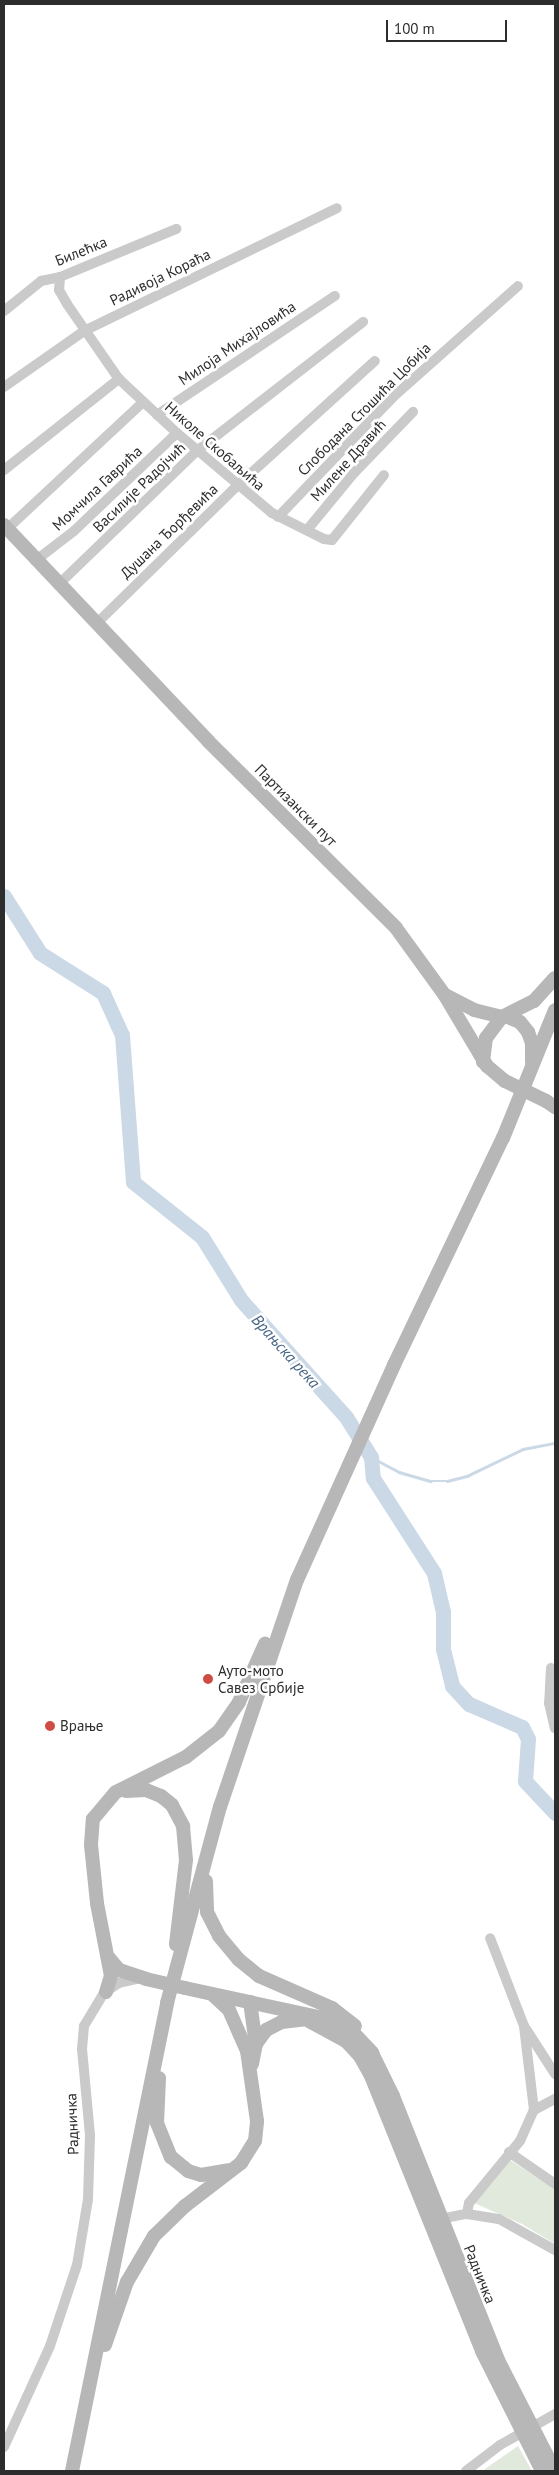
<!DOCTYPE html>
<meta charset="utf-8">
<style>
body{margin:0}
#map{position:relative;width:559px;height:2475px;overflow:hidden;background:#fff;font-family:"PT Sans",sans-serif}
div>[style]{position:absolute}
.green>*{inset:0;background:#e1e9dc}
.stream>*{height:2.5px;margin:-1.25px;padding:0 1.25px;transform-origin:1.25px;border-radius:1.25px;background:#cbd8e6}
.river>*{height:15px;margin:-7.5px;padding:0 7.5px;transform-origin:7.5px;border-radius:7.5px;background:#cbd8e6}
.minor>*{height:10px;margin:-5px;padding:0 5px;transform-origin:5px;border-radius:5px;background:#cacaca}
.secondary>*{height:14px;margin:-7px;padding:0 7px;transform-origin:7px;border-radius:7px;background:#b7b7b7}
.secondary-bridge>*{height:14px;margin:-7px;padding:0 7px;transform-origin:7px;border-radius:7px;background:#b7b7b7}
.dots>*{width:14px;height:14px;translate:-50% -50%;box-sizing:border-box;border:2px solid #fff;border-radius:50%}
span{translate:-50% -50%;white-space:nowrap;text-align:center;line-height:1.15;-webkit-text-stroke:5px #fff;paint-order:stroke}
.street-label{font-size:15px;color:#2d2d2d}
.poi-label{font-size:15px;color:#2d2d2d}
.left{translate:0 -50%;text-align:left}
.water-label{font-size:16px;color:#466485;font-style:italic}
.frame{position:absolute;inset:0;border:5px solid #2d2d2d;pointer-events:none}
.scale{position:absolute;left:386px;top:20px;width:121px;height:22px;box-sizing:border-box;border:2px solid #2d2d2d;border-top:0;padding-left:6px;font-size:15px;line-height:18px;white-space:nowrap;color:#2d2d2d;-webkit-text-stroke:4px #fff;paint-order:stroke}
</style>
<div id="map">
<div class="green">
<i style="clip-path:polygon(510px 2160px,555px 2189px,555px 2244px,522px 2224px,474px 2203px)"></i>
<i style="clip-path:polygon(518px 2446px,532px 2471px,482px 2471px)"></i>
</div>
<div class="stream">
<i style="left:371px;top:1457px;width:32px;rotate:28deg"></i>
<i style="left:399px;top:1472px;width:33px;rotate:16deg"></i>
<i style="left:431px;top:1481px;width:16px"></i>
<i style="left:447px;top:1481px;width:21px;rotate:-14deg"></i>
<i style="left:467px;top:1476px;width:62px;rotate:-25.7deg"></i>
<i style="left:523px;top:1449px;width:33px;rotate:-11deg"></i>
</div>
<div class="river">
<i style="left:4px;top:896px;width:67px;rotate:57.7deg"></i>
<i style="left:40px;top:953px;width:75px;rotate:32.4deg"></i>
<i style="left:103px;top:993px;width:46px;rotate:65.7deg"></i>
<i style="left:122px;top:1035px;width:147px;rotate:85.7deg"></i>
<i style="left:133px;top:1182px;width:88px;rotate:38.6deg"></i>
<i style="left:202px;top:1237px;width:74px;rotate:58.2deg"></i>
<i style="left:241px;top:1300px;width:157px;rotate:48.1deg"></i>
<i style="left:346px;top:1417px;width:47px;rotate:58deg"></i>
<i style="left:371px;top:1457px;width:21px;rotate:85deg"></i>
<i style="left:373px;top:1478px;width:113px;rotate:57.3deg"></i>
<i style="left:434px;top:1573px;width:40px;rotate:77deg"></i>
<i style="left:443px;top:1612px;width:37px;rotate:90deg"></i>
<i style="left:443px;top:1649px;width:38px;rotate:76deg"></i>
<i style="left:452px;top:1686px;width:25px;rotate:47deg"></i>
<i style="left:469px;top:1704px;width:58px;rotate:23.5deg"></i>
<i style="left:522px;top:1727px;width:13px;rotate:63deg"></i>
<i style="left:528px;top:1739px;width:42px;rotate:94.1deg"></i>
<i style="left:525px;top:1781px;width:44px;rotate:46.8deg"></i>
</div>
<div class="minor">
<i style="left:60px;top:277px;width:13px;rotate:94deg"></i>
<i style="left:59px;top:290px;width:16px;rotate:60deg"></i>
<i style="left:67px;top:304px;width:91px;rotate:55.3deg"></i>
<i style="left:119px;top:379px;width:79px;rotate:43deg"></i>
<i style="left:177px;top:433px;width:124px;rotate:40.1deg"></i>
<i style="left:272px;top:513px;width:58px;rotate:26.6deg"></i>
<i style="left:324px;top:539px;width:8px;rotate:7deg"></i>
<i style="left:332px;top:540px;width:83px;rotate:-51.3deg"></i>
<i style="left:4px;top:311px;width:48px;rotate:-39deg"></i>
<i style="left:41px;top:281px;width:19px;rotate:-12deg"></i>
<i style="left:60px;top:277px;width:126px;rotate:-22.5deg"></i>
<i style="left:4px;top:387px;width:98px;rotate:-35deg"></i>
<i style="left:84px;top:331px;width:281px;rotate:-25.9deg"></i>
<i style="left:157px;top:415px;width:214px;rotate:-33.8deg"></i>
<i style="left:4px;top:470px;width:147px;rotate:-38.4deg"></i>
<i style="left:278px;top:517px;width:166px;rotate:-46.2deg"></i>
<i style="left:393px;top:397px;width:167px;rotate:-41.6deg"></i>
<i style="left:7px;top:529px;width:186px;rotate:-43deg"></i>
<i style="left:307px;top:530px;width:74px;rotate:-50.5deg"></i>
<i style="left:354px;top:473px;width:85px;rotate:-46deg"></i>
<i style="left:35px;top:561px;width:49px;rotate:-37.6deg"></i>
<i style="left:74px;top:531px;width:142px;rotate:-43.6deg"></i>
<i style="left:58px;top:585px;width:194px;rotate:-44deg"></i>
<i style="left:198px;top:450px;width:209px;rotate:-37.8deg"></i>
<i style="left:96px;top:624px;width:197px;rotate:-44.4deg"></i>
<i style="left:237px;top:486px;width:186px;rotate:-42.2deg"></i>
<i style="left:551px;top:1668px;width:35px;rotate:93deg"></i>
<i style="left:549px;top:1703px;width:26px;rotate:77deg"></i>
<i style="left:526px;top:2029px;width:54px;rotate:57.2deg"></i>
<i style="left:534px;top:2110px;width:24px;rotate:-28deg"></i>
<i style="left:509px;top:2152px;width:56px;rotate:34.8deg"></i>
<i style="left:467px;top:2214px;width:11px;rotate:-80deg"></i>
<i style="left:469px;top:2203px;width:80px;rotate:-50.6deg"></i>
<i style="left:520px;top:2141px;width:34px;rotate:-66deg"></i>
<i style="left:534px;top:2110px;width:85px;rotate:-96.8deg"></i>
<i style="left:524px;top:2026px;width:94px;rotate:-111.1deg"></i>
<i style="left:435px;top:2220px;width:33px;rotate:-11deg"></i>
<i style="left:467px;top:2214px;width:32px;rotate:9deg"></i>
<i style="left:499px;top:2219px;width:64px;rotate:29deg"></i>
<i style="left:4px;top:2447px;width:111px;rotate:-65.5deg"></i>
<i style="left:50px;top:2346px;width:85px;rotate:-71.6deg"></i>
<i style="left:77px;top:2265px;width:67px;rotate:-80.5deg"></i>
<i style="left:88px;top:2199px;width:64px;rotate:-88.2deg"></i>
<i style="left:90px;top:2135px;width:86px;rotate:-95.3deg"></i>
<i style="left:82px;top:2049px;width:23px;rotate:-85deg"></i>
<i style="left:84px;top:2026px;width:39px;rotate:-59deg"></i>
<i style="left:104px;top:1993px;width:18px;rotate:-34deg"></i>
<i style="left:119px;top:1983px;width:22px;rotate:-13deg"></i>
<i style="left:466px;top:2471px;width:43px;rotate:-37.4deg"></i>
<i style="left:500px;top:2445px;width:63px;rotate:-29.4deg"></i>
</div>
<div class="secondary">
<i style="left:4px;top:525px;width:297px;rotate:46.6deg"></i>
<i style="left:208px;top:741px;width:265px;rotate:44.8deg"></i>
<i style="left:396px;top:928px;width:82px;rotate:54deg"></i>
<i style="left:444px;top:994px;width:84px;rotate:59.2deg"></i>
<i style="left:487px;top:1066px;width:23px;rotate:40deg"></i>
<i style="left:447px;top:996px;width:30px;rotate:27deg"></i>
<i style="left:474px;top:1010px;width:29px;rotate:14deg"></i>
<i style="left:502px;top:1017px;width:36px;rotate:-27deg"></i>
<i style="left:534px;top:1001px;width:31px;rotate:-48deg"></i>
<i style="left:505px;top:1016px;width:16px;rotate:22deg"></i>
<i style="left:520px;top:1022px;width:13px;rotate:51deg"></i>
<i style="left:528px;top:1032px;width:12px;rotate:70deg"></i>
<i style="left:532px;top:1043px;width:19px;rotate:90deg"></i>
<i style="left:483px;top:1062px;width:24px;rotate:-83deg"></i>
<i style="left:486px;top:1038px;width:26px;rotate:-53deg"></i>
<i style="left:546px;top:1101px;width:11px;rotate:34deg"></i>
<i style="left:126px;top:1791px;width:20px;rotate:-3deg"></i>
<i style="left:146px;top:1790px;width:16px;rotate:22deg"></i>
<i style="left:161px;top:1796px;width:14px;rotate:39deg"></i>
<i style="left:172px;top:1805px;width:24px;rotate:62deg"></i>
<i style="left:183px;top:1826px;width:34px;rotate:85deg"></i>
<i style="left:186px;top:1860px;width:85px;rotate:96.8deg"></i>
<i style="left:206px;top:1881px;width:31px;rotate:88deg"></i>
<i style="left:207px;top:1912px;width:27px;rotate:63deg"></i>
<i style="left:219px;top:1936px;width:30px;rotate:50deg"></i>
<i style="left:238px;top:1959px;width:27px;rotate:39deg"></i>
<i style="left:259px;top:1976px;width:80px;rotate:23.7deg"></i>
<i style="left:332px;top:2008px;width:29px;rotate:38deg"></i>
<i style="left:109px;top:1958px;width:16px;rotate:50deg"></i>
<i style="left:119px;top:1970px;width:28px;rotate:18deg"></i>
<i style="left:185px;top:1988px;width:145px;rotate:12.3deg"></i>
<i style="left:327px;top:2019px;width:25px;rotate:23deg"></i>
<i style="left:350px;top:2029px;width:33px;rotate:47deg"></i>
<i style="left:372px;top:2053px;width:48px;rotate:64deg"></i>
<i style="left:393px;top:2096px;width:284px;rotate:68.3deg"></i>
<i style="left:498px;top:2360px;width:125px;rotate:62.8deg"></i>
<i style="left:106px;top:1992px;width:17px;rotate:-73deg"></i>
<i style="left:111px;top:1976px;width:74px;rotate:-100.9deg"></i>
<i style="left:97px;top:1903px;width:58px;rotate:-95.9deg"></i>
<i style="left:91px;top:1845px;width:26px;rotate:-86deg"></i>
<i style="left:93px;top:1819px;width:35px;rotate:-50deg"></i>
<i style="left:116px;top:1792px;width:78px;rotate:-26.6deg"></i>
<i style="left:186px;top:1757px;width:42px;rotate:-38.2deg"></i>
<i style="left:219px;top:1731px;width:35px;rotate:-55deg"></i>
<i style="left:239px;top:1702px;width:64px;rotate:-65.9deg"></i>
<i style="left:250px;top:2002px;width:42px;rotate:81.9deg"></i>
<i style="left:309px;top:2021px;width:42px;rotate:28.4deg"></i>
<i style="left:346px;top:2041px;width:21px;rotate:47deg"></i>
<i style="left:360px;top:2056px;width:23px;rotate:61deg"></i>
<i style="left:371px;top:2076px;width:297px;rotate:68deg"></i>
<i style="left:482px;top:2351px;width:134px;rotate:63.4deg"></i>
<i style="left:252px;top:2064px;width:20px;rotate:-79deg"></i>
<i style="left:256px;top:2044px;width:17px;rotate:-54deg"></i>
<i style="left:266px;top:2030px;width:18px;rotate:-27deg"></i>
<i style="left:282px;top:2022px;width:23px;rotate:-7deg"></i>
<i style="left:159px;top:2078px;width:45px;rotate:92.5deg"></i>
<i style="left:157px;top:2123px;width:37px;rotate:68deg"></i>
<i style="left:171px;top:2157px;width:22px;rotate:39deg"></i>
<i style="left:188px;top:2171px;width:14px;rotate:17deg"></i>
<i style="left:201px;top:2175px;width:28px;rotate:-10deg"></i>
<i style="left:105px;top:2345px;width:67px;rotate:-70.8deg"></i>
<i style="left:127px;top:2282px;width:53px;rotate:-59.6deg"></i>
<i style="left:154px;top:2236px;width:43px;rotate:-44.1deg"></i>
<i style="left:185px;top:2206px;width:71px;rotate:-37.5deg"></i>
<i style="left:241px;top:2163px;width:26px;rotate:-58deg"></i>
<i style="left:255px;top:2141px;width:20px;rotate:-84deg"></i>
<i style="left:257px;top:2121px;width:71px;rotate:-98.1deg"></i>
<i style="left:247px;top:2051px;width:45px;rotate:-113.7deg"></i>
<i style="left:229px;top:2010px;width:22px;rotate:-137deg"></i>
<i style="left:72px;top:2471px;width:478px;rotate:-78.5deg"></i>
<i style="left:167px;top:2003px;width:203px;rotate:-74.9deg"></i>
<i style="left:220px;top:1807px;width:240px;rotate:-71.3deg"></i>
<i style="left:297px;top:1580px;width:236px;rotate:-65.7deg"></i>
<i style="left:394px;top:1365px;width:252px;rotate:-64.4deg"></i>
<i style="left:503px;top:1138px;width:138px;rotate:-67.9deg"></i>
</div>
<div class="secondary-bridge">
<i style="left:505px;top:1081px;width:46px;rotate:26deg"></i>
<i style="left:146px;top:1979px;width:40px;rotate:13deg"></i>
</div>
<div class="dots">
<i style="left:208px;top:1679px;background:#cf4c44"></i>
<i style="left:50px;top:1726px;background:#cf4c44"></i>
</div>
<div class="street-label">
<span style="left:81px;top:251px;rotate:-22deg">Билећка</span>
<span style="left:160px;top:277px;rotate:-26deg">Радивоја Кораћа</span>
<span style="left:237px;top:343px;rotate:-34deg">Милоја Михајловића</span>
<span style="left:364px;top:409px;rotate:-45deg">Слободана Стошића Цобија</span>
<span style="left:215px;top:446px;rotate:41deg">Николе Скобаљића</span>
<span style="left:348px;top:460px;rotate:-48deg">Милене Дравић</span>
<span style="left:139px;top:487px;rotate:-44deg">Василије Радојчић</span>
<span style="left:97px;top:488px;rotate:-43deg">Момчила Гаврића</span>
<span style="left:169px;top:531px;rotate:-44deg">Душана Ђорђевића</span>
<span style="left:296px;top:805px;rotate:45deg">Партизански пут</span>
<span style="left:72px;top:2124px;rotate:-92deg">Радничка</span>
<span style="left:480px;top:2274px;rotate:68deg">Радничка</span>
</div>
<div class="poi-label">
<span class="left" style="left:218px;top:1679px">Ауто-мото<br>Савез Србије</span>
<span class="left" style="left:60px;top:1726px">Врање</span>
</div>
<div class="water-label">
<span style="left:286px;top:1351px;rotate:48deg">Врањска река</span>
</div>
<div class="frame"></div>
<div class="scale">100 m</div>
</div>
